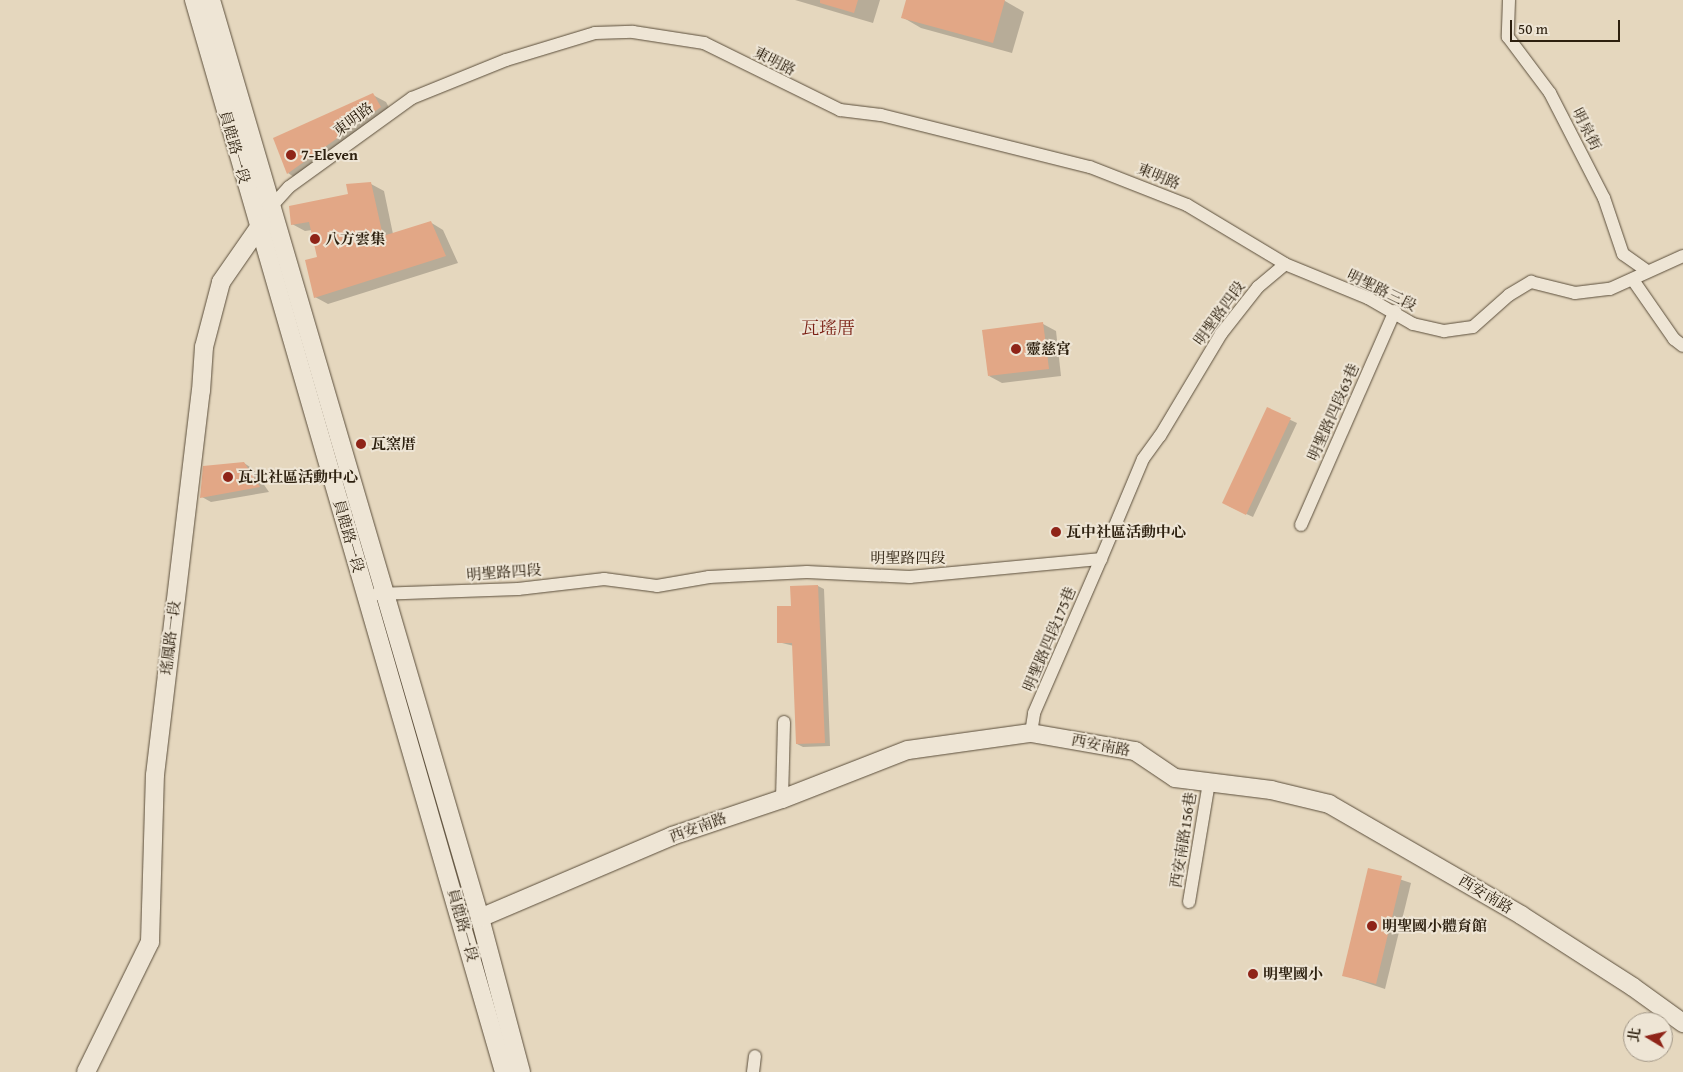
<!DOCTYPE html>
<meta charset="utf-8">
<style>
body{margin:0}
#map{position:relative;width:1683px;height:1072px;overflow:hidden;background:#e5d7be;font-family:"Gentium Book Plus","Noto Serif TC",serif}
div>[style]{position:absolute}
.shadow>*{inset:0;background:#0003}
.building>*{inset:0;background:#e2a786}
.roads{filter:drop-shadow(0 0 1px #5b4e3b) drop-shadow(0 0 1px #5b4e3b)}
.street>*{height:12px;margin:-6px;padding:0 6px;transform-origin:6px;border-radius:6px;background:#eee5d5}
.secondary>*{height:18px;margin:-9px;padding:0 9px;transform-origin:9px;border-radius:9px;background:#eee5d5}
.dots>*{width:14px;height:14px;translate:-50% -50%;box-sizing:border-box;border:2px solid #eee5d5;border-radius:50%}
span{translate:-50% -50%;white-space:nowrap;text-align:center;line-height:1.15;-webkit-text-stroke:4px #eee5d5;paint-order:stroke}
.street-label{font-size:15px;color:#2d200f}
.poi-label{font-size:15px;color:#2d200f;font-weight:700}
.left{translate:0 -50%;text-align:left}
.quarter-label{font-size:18px;color:#7a1f14}
.north{position:absolute;left:1623px;top:1012px;width:50px;height:50px;box-sizing:border-box;background:#eee5d5;border:1px solid #a19686;border-radius:50%;rotate:279deg;font-size:14px;font-weight:700;line-height:20px;text-align:center;color:#2d200f}
.north::after{content:'';display:block;margin:auto;width:18px;height:22px;background:#8f2418;clip-path:polygon(50% 0,100% 100%,50% 72%,0 100%)}
.scale{position:absolute;left:1510px;top:20px;width:110px;height:22px;box-sizing:border-box;border:2px solid #2d200f;border-top:0;padding-left:6px;font-size:15px;line-height:18px;white-space:nowrap;color:#2d200f;-webkit-text-stroke:4px #eee5d5;paint-order:stroke}
</style>
<div id="map">
<div class="shadow">
<i style="clip-path:polygon(795px 0,880px 0,873px 23px)"></i>
<i style="clip-path:polygon(907px 0,1005px 1px,1024px 12px,1012px 53px,921px 28px,902px 17px)"></i>
<i style="clip-path:polygon(373px 95px,386px 102px,393px 115px,300px 181px,288px 173px)"></i>
<i style="clip-path:polygon(371px 184px,384px 191px,393px 234px,430px 222px,443px 230px,458px 263px,328px 304px,315px 297px,318px 258px,312px 230px,305px 231px,292px 224px)"></i>
<i style="clip-path:polygon(1043px 324px,1056px 331px,1061px 376px,1002px 383px,989px 376px)"></i>
<i style="clip-path:polygon(1267px 409px,1297px 423px,1253px 517px,1229px 506px)"></i>
<i style="clip-path:polygon(244px 463px,253px 469px,269px 492px,211px 502px,202px 497px)"></i>
<i style="clip-path:polygon(818px 586px,824px 589px,830px 746px,803px 747px,797px 744px,794px 646px,778px 642px,792px 607px,791px 587px)"></i>
<i style="clip-path:polygon(1369px 869px,1411px 883px,1385px 989px,1343px 975px)"></i>
</div>
<div class="building">
<i style="clip-path:polygon(820px 0,858px 0,854px 13px,820px 3px)"></i>
<i style="clip-path:polygon(906px 0,1005px 0,993px 43px,901px 18px)"></i>
<i style="clip-path:polygon(373px 93px,381px 107px,287px 174px,273px 138px)"></i>
<i style="clip-path:polygon(371px 182px,383px 236px,431px 221px,446px 256px,314px 298px,305px 260px,317px 257px,309px 222px,291px 225px,289px 206px,348px 194px,346px 184px)"></i>
<i style="clip-path:polygon(1043px 322px,1049px 369px,988px 376px,982px 330px)"></i>
<i style="clip-path:polygon(1267px 407px,1291px 418px,1246px 515px,1222px 503px)"></i>
<i style="clip-path:polygon(244px 462px,260px 487px,200px 498px,203px 466px)"></i>
<i style="clip-path:polygon(818px 585px,825px 743px,796px 744px,792px 643px,777px 643px,777px 606px,791px 606px,790px 586px)"></i>
<i style="clip-path:polygon(1368px 868px,1402px 876px,1376px 984px,1342px 976px)"></i>
</div>
<div class="roads">
<div class="street">
<i style="left:1509px;top:0;width:37px;rotate:92deg"></i>
<i style="left:1508px;top:37px;width:70px;rotate:53.1deg"></i>
<i style="left:1550px;top:93px;width:118px;rotate:62.8deg"></i>
<i style="left:1604px;top:198px;width:59px;rotate:71.3deg"></i>
<i style="left:1623px;top:254px;width:28px;rotate:35deg"></i>
<i style="left:270px;top:208px;width:28px;rotate:-48deg"></i>
<i style="left:289px;top:187px;width:152px;rotate:-35.9deg"></i>
<i style="left:412px;top:98px;width:101px;rotate:-22deg"></i>
<i style="left:506px;top:60px;width:93px;rotate:-16.9deg"></i>
<i style="left:595px;top:33px;width:38px;rotate:-2deg"></i>
<i style="left:633px;top:32px;width:72px;rotate:8.8deg"></i>
<i style="left:704px;top:43px;width:152px;rotate:26.2deg"></i>
<i style="left:840px;top:110px;width:41px;rotate:7deg"></i>
<i style="left:881px;top:115px;width:215px;rotate:14deg"></i>
<i style="left:1090px;top:167px;width:104px;rotate:21.4deg"></i>
<i style="left:1187px;top:205px;width:114px;rotate:31deg"></i>
<i style="left:1285px;top:264px;width:90px;rotate:22.3deg"></i>
<i style="left:1368px;top:298px;width:52px;rotate:30deg"></i>
<i style="left:1413px;top:324px;width:32px;rotate:13deg"></i>
<i style="left:1444px;top:331px;width:29px;rotate:-8deg"></i>
<i style="left:1473px;top:327px;width:48px;rotate:-41.6deg"></i>
<i style="left:1509px;top:295px;width:26px;rotate:-31deg"></i>
<i style="left:1531px;top:282px;width:45px;rotate:14deg"></i>
<i style="left:1575px;top:293px;width:35px;rotate:-7deg"></i>
<i style="left:1610px;top:289px;width:80px;rotate:-24.3deg"></i>
<i style="left:1633px;top:280px;width:72px;rotate:55.2deg"></i>
<i style="left:1674px;top:339px;width:11px;rotate:38deg"></i>
<i style="left:1301px;top:525px;width:234px;rotate:-66.3deg"></i>
<i style="left:377px;top:594px;width:141px;rotate:-2deg"></i>
<i style="left:518px;top:589px;width:87px;rotate:-6.6deg"></i>
<i style="left:604px;top:579px;width:53px;rotate:7.5deg"></i>
<i style="left:657px;top:586px;width:53px;rotate:-9.8deg"></i>
<i style="left:709px;top:577px;width:98px;rotate:-2.9deg"></i>
<i style="left:807px;top:572px;width:103px;rotate:2.8deg"></i>
<i style="left:910px;top:577px;width:192px;rotate:-5.4deg"></i>
<i style="left:1101px;top:559px;width:108px;rotate:-67.2deg"></i>
<i style="left:1143px;top:459px;width:29px;rotate:-54deg"></i>
<i style="left:1160px;top:436px;width:119px;rotate:-59.1deg"></i>
<i style="left:1221px;top:334px;width:60px;rotate:-51.8deg"></i>
<i style="left:1258px;top:287px;width:35px;rotate:-40deg"></i>
<i style="left:1031px;top:733px;width:20px;rotate:-81deg"></i>
<i style="left:1034px;top:713px;width:168px;rotate:-66.5deg"></i>
<i style="left:782px;top:799px;width:77px;rotate:-88.5deg"></i>
<i style="left:1189px;top:902px;width:121px;rotate:-80.5deg"></i>
<i style="left:753px;top:1072px;width:16px;rotate:-83deg"></i>
</div>
<div class="secondary">
<i style="left:194px;top:0;width:1116px;rotate:73.87deg"></i>
<i style="left:211px;top:0;width:957px;rotate:73.67deg"></i>
<i style="left:480px;top:918px;width:159px;rotate:75.1deg"></i>
<i style="left:480px;top:918px;width:209px;rotate:-23.1deg"></i>
<i style="left:672px;top:836px;width:116px;rotate:-18.6deg"></i>
<i style="left:782px;top:799px;width:135px;rotate:-21.3deg"></i>
<i style="left:908px;top:750px;width:124px;rotate:-7.9deg"></i>
<i style="left:1031px;top:733px;width:106px;rotate:9.8deg"></i>
<i style="left:1135px;top:751px;width:48px;rotate:34deg"></i>
<i style="left:1175px;top:778px;width:97px;rotate:7.1deg"></i>
<i style="left:1271px;top:790px;width:60px;rotate:13.6deg"></i>
<i style="left:1329px;top:804px;width:222px;rotate:30deg"></i>
<i style="left:1521px;top:915px;width:133px;rotate:32.7deg"></i>
<i style="left:1633px;top:987px;width:62px;rotate:35.8deg"></i>
<i style="left:86px;top:1072px;width:145px;rotate:-63.8deg"></i>
<i style="left:150px;top:942px;width:167px;rotate:-88.3deg"></i>
<i style="left:155px;top:775px;width:387px;rotate:-83.2deg"></i>
<i style="left:201px;top:391px;width:44px;rotate:-86.1deg"></i>
<i style="left:204px;top:347px;width:67px;rotate:-75.3deg"></i>
<i style="left:221px;top:282px;width:72px;rotate:-55.2deg"></i>
</div>
</div>
<div class="dots">
<i style="left:291px;top:155px;background:#8f2418"></i>
<i style="left:315px;top:239px;background:#8f2418"></i>
<i style="left:1016px;top:349px;background:#8f2418"></i>
<i style="left:361px;top:444px;background:#8f2418"></i>
<i style="left:228px;top:477px;background:#8f2418"></i>
<i style="left:1056px;top:532px;background:#8f2418"></i>
<i style="left:1372px;top:926px;background:#8f2418"></i>
<i style="left:1253px;top:974px;background:#8f2418"></i>
</div>
<div class="street-label">
<span style="left:775px;top:61px;rotate:27deg">東明路</span>
<span style="left:353px;top:119px;rotate:-37deg">東明路</span>
<span style="left:1587px;top:129px;rotate:63deg">明泉街</span>
<span style="left:235px;top:147px;rotate:74deg">員鹿路一段</span>
<span style="left:1159px;top:176px;rotate:22deg">東明路</span>
<span style="left:1382px;top:290px;rotate:26deg">明聖路三段</span>
<span style="left:1219px;top:313px;rotate:-54deg">明聖路四段</span>
<span style="left:1333px;top:412px;rotate:-66deg">明聖路四段63巷</span>
<span style="left:349px;top:536px;rotate:74deg">員鹿路一段</span>
<span style="left:908px;top:558px">明聖路四段</span>
<span style="left:504px;top:572px;rotate:-4deg">明聖路四段</span>
<span style="left:170px;top:638px;rotate:-83deg">瑤鳳路一段</span>
<span style="left:1049px;top:639px;rotate:-67deg">明聖路四段175巷</span>
<span style="left:1101px;top:745px;rotate:11deg">西安南路</span>
<span style="left:698px;top:827px;rotate:-20deg">西安南路</span>
<span style="left:1183px;top:840px;rotate:-81deg">西安南路156巷</span>
<span style="left:1486px;top:894px;rotate:31deg">西安南路</span>
<span style="left:463px;top:925px;rotate:74deg">員鹿路一段</span>
</div>
<div class="poi-label">
<span class="left" style="left:301px;top:155px">7-Eleven</span>
<span class="left" style="left:325px;top:239px">八方雲集</span>
<span class="left" style="left:1026px;top:349px">靈慈宮</span>
<span class="left" style="left:371px;top:444px">瓦窯厝</span>
<span class="left" style="left:238px;top:477px">瓦北社區活動中心</span>
<span class="left" style="left:1066px;top:532px">瓦中社區活動中心</span>
<span class="left" style="left:1382px;top:926px">明聖國小體育館</span>
<span class="left" style="left:1263px;top:974px">明聖國小</span>
</div>
<div class="quarter-label">
<span style="left:828px;top:328px">瓦瑤厝</span>
</div>
<div class="north">北</div>
<div class="scale">50 m</div>
</div>
